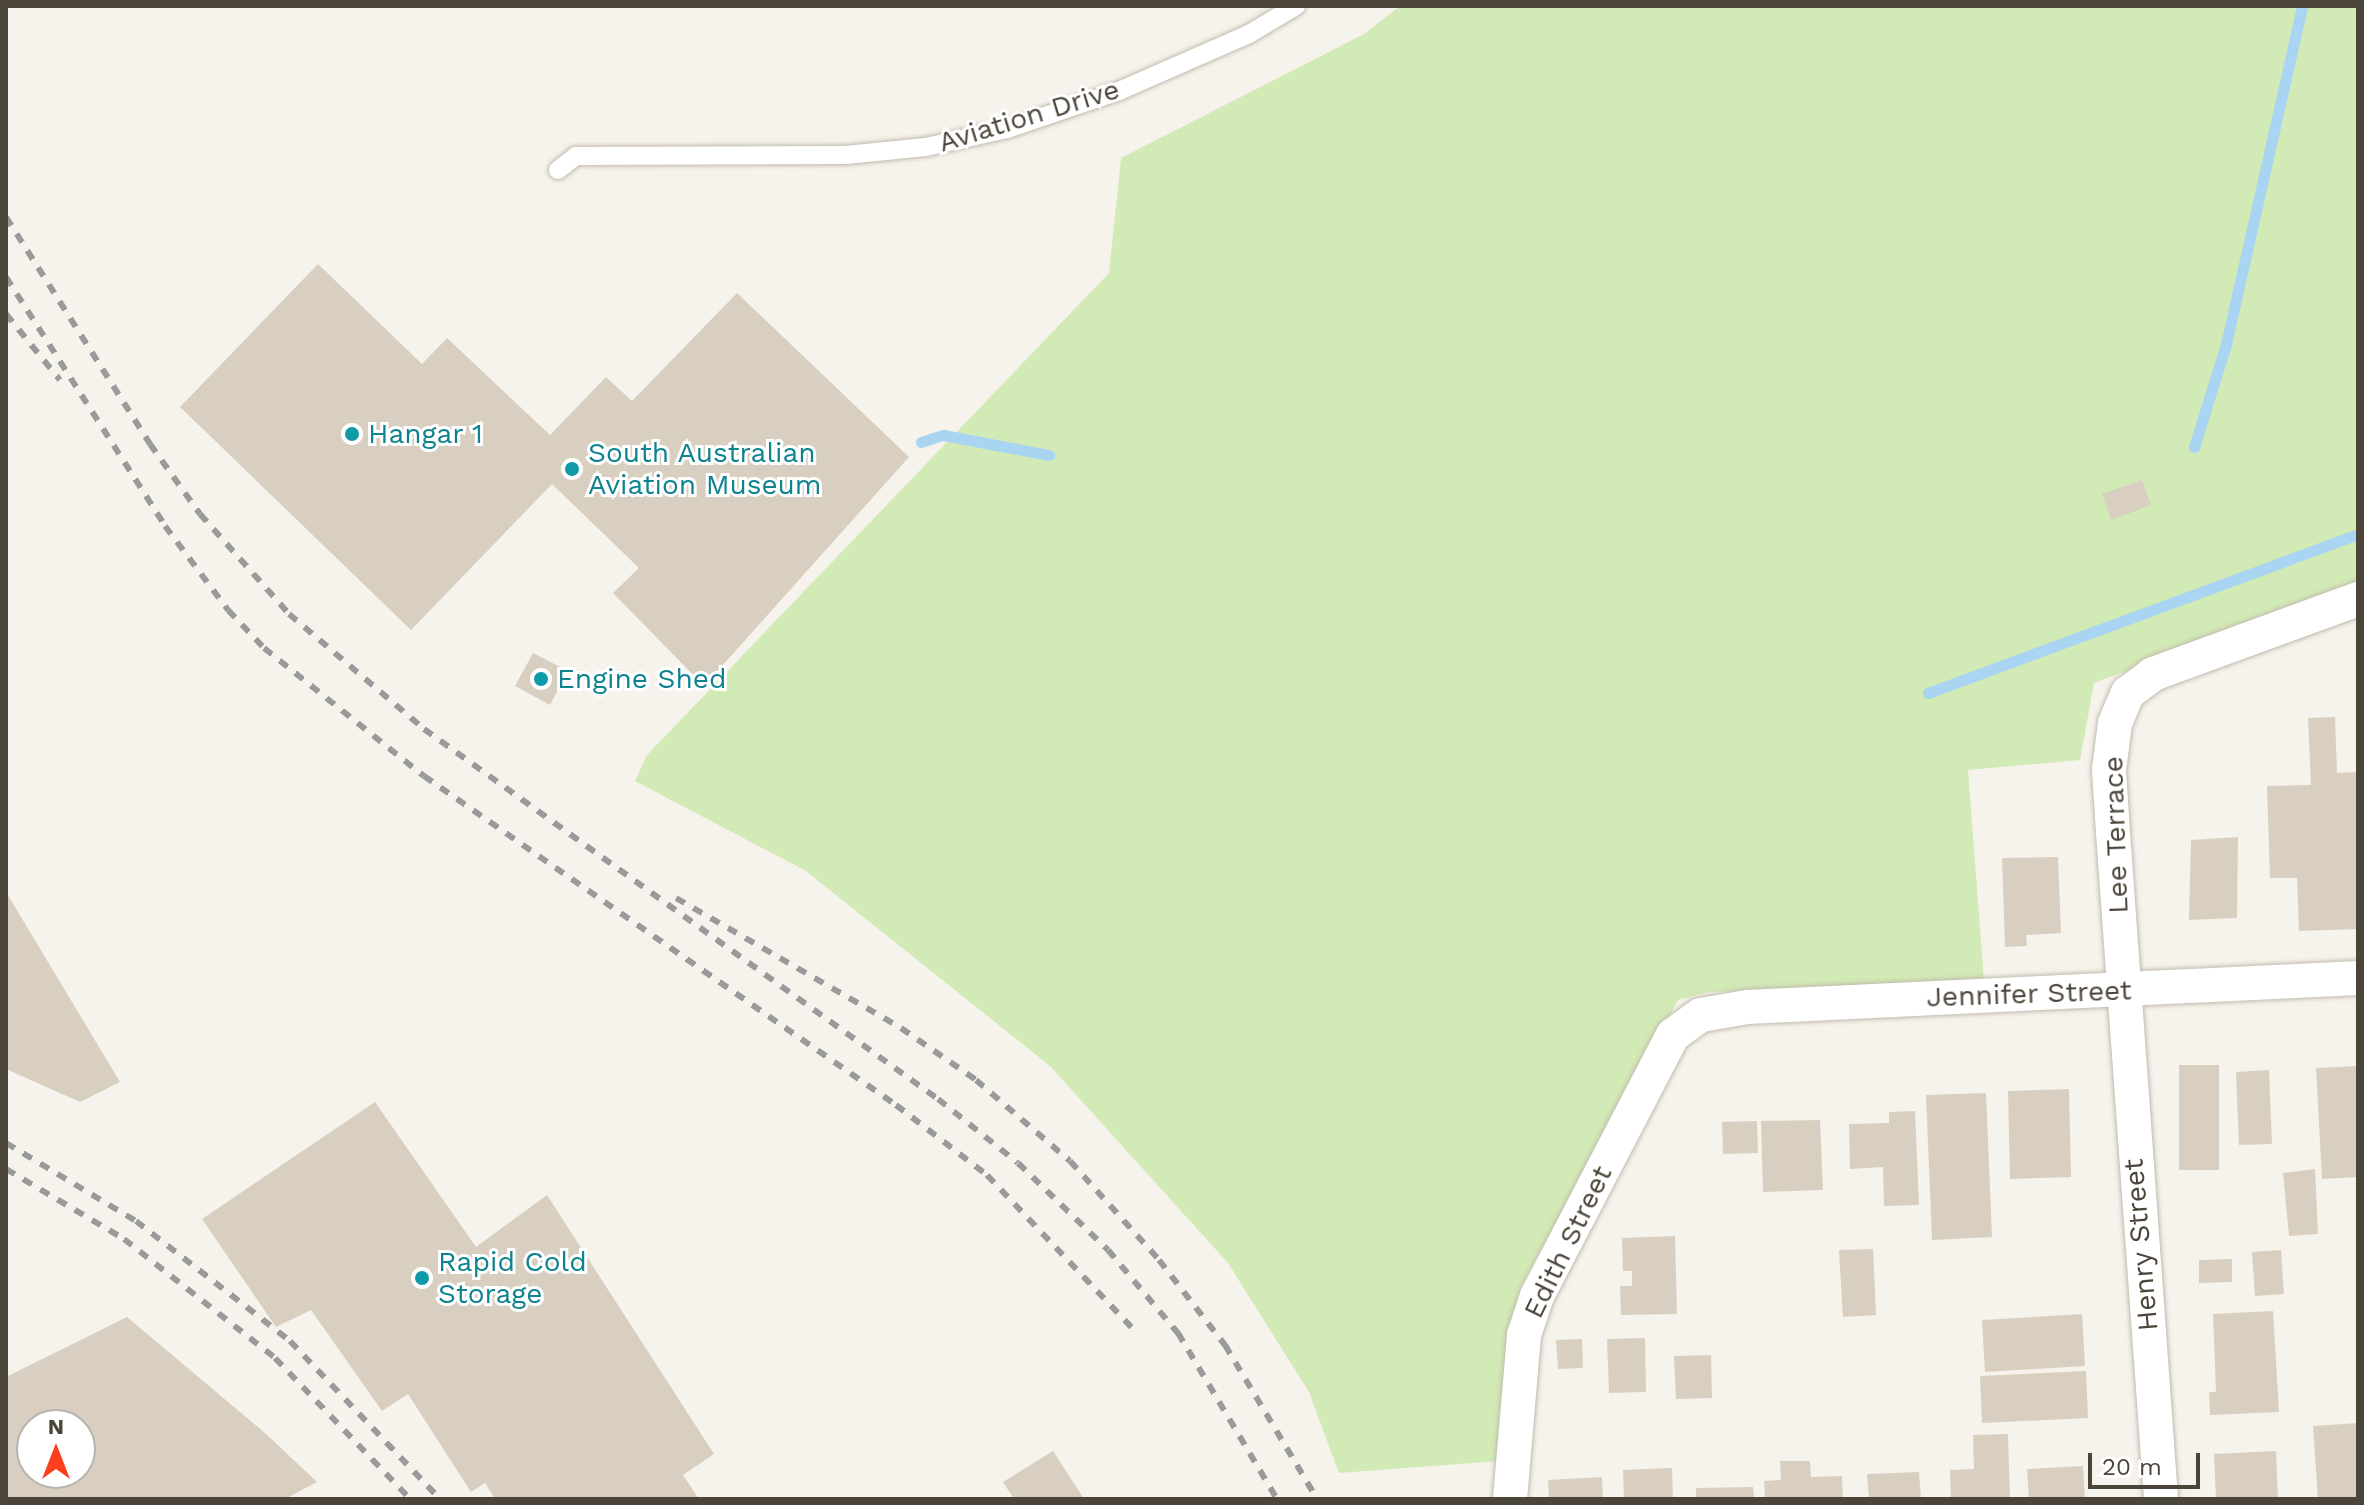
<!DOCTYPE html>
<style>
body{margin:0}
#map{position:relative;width:2364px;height:1505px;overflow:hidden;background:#f6f3ec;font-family:"Work Sans",sans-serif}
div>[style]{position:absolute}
.green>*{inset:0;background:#d2eab5}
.stream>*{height:11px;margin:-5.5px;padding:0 5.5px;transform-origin:5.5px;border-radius:5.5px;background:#a9d4f2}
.building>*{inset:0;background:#d8cfc1}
.roads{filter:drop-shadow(0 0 2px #c2bbae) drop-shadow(0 0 2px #c2bbae)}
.service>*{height:18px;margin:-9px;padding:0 9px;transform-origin:9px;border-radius:9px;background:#fff}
.minor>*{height:34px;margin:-17px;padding:0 17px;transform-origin:17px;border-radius:17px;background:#fff}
.rail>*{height:6px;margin-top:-3px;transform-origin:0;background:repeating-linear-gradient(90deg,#9a9a9a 0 10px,transparent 0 20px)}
.dots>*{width:22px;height:22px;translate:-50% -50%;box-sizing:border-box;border:4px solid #fff;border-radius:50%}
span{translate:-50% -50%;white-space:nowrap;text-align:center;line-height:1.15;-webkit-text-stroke:6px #fff;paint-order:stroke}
.street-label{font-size:28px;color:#4b4439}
.culture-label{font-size:28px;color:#0d838f}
.left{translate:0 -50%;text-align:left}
.frame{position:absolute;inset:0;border:8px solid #4b4439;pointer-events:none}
.north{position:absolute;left:16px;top:1409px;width:80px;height:80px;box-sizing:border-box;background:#fff;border:2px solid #b7b4b0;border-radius:50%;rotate:0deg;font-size:22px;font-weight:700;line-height:32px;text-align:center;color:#4b4439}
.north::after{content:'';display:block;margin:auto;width:28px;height:36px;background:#fc3f1d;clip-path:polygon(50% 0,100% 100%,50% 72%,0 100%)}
.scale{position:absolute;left:2088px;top:1453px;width:112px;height:36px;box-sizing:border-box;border:4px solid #4b4439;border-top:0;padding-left:10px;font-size:24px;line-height:28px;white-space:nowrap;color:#4b4439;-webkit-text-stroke:6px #fff;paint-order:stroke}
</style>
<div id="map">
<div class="green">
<i style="clip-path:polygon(1400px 6px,2358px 6px,2358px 583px,2094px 683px,2080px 760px,1968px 770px,1984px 981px,1708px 992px,1678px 1000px,1521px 1286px,1511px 1330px,1499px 1461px,1339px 1473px,1309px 1392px,1228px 1263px,1050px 1066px,806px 871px,635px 781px,647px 755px,1109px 273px,1121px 158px,1364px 34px)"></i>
</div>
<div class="stream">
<i style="left:921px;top:442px;width:23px;rotate:-18deg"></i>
<i style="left:943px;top:435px;width:108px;rotate:10.7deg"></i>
<i style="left:2194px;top:447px;width:108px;rotate:-72.7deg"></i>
<i style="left:2226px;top:344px;width:346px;rotate:-77.3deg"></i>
<i style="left:1928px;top:693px;width:458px;rotate:-20.3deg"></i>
</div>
<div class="building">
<i style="clip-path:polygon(318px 264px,422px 364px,447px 338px,550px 435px,606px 377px,632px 401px,737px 293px,909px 457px,704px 686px,613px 593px,639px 568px,552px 484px,411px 630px,180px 407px)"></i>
<i style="clip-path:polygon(2142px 480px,2151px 505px,2111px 520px,2102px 494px)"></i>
<i style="clip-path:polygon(533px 653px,568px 671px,550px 705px,515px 686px)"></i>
<i style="clip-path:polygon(2335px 717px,2337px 773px,2358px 772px,2358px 929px,2299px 931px,2297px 878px,2270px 878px,2267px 786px,2311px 785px,2308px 718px)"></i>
<i style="clip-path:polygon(2238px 837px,2237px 918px,2189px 920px,2191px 840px)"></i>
<i style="clip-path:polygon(2058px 857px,2061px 933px,2026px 935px,2027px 946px,2005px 947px,2002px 858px)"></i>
<i style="clip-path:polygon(6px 892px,120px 1082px,80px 1102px,6px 1069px)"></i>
<i style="clip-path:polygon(2179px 1065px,2219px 1065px,2219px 1170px,2179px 1170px)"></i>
<i style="clip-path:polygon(2358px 1066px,2358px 1177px,2322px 1179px,2316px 1068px)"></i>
<i style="clip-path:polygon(2269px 1070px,2272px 1144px,2239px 1145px,2236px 1072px)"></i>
<i style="clip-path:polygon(2069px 1089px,2071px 1177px,2010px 1179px,2008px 1091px)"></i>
<i style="clip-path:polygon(1986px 1093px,1992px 1237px,1932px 1240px,1926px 1095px)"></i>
<i style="clip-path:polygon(375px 1102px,476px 1247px,547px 1195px,714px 1454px,683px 1475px,699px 1499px,495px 1499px,485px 1483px,471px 1492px,408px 1394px,382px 1411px,311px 1310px,276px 1327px,202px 1219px)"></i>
<i style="clip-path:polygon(1915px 1111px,1919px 1205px,1884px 1206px,1883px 1167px,1850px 1169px,1849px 1124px,1889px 1123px,1889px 1112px)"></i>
<i style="clip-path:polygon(1820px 1120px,1823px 1190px,1763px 1192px,1761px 1121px)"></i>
<i style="clip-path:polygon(1757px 1121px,1758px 1153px,1723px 1154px,1722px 1122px)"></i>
<i style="clip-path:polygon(2315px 1169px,2318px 1234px,2289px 1236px,2283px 1173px)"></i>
<i style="clip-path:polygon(1675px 1236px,1677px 1314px,1621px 1315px,1620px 1286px,1632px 1286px,1632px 1271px,1623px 1271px,1622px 1238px)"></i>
<i style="clip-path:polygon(1873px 1249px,1876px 1315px,1843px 1317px,1839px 1250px)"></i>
<i style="clip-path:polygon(2281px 1250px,2284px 1294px,2255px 1296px,2252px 1252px)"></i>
<i style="clip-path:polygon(2232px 1259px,2232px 1282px,2199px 1283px,2199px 1260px)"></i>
<i style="clip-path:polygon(2273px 1311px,2279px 1412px,2210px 1415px,2209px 1392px,2216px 1392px,2213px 1314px)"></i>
<i style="clip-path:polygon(2082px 1314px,2085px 1366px,1985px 1372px,1982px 1320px)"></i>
<i style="clip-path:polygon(evenodd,127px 1317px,265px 1433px,317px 1482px,285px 1499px,6px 1499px,6px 1377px,127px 1317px,32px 1425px,80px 1425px,80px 1473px,32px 1473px,32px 1425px)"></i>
<i style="clip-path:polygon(1645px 1338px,1646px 1392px,1609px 1393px,1607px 1339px)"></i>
<i style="clip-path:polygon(1582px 1339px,1583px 1368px,1558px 1369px,1556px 1340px)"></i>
<i style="clip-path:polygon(1711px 1355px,1712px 1398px,1676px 1399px,1674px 1356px)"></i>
<i style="clip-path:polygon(2086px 1371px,2088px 1418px,1982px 1423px,1980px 1376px)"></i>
<i style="clip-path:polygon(2358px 1423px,2358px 1499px,2318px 1499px,2313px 1426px)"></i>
<i style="clip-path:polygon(2008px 1434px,2010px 1499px,1951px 1499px,1950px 1470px,1974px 1469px,1973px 1435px)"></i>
<i style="clip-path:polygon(1053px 1451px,1084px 1499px,1014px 1499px,1003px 1482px)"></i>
<i style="clip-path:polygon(2276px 1451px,2278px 1499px,2216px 1499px,2214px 1454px)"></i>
<i style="clip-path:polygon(1780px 1461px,1810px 1461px,1811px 1477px,1842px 1476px,1843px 1499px,1765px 1499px,1764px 1481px,1781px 1480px)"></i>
<i style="clip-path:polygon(2083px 1466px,2085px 1499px,2029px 1499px,2027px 1469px)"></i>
<i style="clip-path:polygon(1672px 1468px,1673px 1499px,1624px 1499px,1623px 1470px)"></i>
<i style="clip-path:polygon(1919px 1472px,1921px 1499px,1869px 1499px,1867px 1474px)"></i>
<i style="clip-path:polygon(1602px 1477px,1603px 1499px,1549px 1499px,1548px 1480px)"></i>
<i style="clip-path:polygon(1753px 1487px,1754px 1499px,1696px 1499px,1696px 1488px)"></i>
</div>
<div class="roads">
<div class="service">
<i style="left:558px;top:170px;width:23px;rotate:-38deg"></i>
<i style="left:576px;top:156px;width:270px;rotate:-0.2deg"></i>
<i style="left:846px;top:155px;width:80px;rotate:-5.7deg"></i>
<i style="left:926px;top:147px;width:83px;rotate:-12.5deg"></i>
<i style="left:1007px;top:129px;width:118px;rotate:-18.7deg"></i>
<i style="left:1119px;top:91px;width:142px;rotate:-23.7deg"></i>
<i style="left:1249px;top:34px;width:55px;rotate:-30.8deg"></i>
</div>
<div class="minor">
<i style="left:1510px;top:1499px;width:165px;rotate:-85.1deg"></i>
<i style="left:1524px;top:1335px;width:41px;rotate:-71.6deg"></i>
<i style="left:1537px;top:1296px;width:294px;rotate:-62.5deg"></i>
<i style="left:1673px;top:1035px;width:34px;rotate:-36deg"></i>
<i style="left:1701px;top:1015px;width:47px;rotate:-9.9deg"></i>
<i style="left:1747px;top:1007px;width:612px;rotate:-2.72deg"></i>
<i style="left:2161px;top:1499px;width:669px;rotate:-94.12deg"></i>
<i style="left:2113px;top:832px;width:62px;rotate:-93.7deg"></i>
<i style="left:2109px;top:770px;width:47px;rotate:-82.7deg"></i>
<i style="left:2115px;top:723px;width:33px;rotate:-67deg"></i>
<i style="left:2128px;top:693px;width:31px;rotate:-37deg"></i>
<i style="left:2153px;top:674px;width:218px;rotate:-20.1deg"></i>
</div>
</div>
<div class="rail">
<i style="left:6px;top:217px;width:269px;rotate:57.6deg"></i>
<i style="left:150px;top:444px;width:86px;rotate:54.5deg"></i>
<i style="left:200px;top:514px;width:134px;rotate:48.3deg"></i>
<i style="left:289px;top:614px;width:177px;rotate:40.4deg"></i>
<i style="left:424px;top:729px;width:633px;rotate:35.75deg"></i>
<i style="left:938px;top:1099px;width:102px;rotate:38.7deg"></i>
<i style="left:1018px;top:1163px;width:125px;rotate:44deg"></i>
<i style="left:1108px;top:1250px;width:109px;rotate:49.9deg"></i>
<i style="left:1178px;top:1333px;width:193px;rotate:59.2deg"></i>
<i style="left:6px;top:277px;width:295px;rotate:57.4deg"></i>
<i style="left:165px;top:526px;width:105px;rotate:53.1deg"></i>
<i style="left:228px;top:610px;width:52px;rotate:46.5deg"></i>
<i style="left:264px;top:648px;width:205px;rotate:38.7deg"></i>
<i style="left:424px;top:776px;width:575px;rotate:34.88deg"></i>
<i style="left:896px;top:1105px;width:115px;rotate:37.6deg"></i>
<i style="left:987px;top:1175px;width:218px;rotate:46.5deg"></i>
<i style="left:6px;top:314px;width:85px;rotate:50.7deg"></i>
<i style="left:676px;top:898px;width:260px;rotate:30deg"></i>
<i style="left:901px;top:1028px;width:91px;rotate:34.7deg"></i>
<i style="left:976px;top:1080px;width:124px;rotate:40.8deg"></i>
<i style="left:1070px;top:1161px;width:133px;rotate:48deg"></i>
<i style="left:1159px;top:1260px;width:108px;rotate:52.2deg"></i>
<i style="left:1225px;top:1345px;width:179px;rotate:59.1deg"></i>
<i style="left:6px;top:1143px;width:152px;rotate:31deg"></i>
<i style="left:136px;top:1221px;width:195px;rotate:37.9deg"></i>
<i style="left:290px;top:1341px;width:218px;rotate:46.5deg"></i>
<i style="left:6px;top:1169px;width:137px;rotate:30.7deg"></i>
<i style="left:124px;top:1239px;width:192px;rotate:38.2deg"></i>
<i style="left:275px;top:1358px;width:195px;rotate:46.2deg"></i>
</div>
<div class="dots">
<i style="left:352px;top:434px;background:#0f9aa8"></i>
<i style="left:572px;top:469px;background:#0f9aa8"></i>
<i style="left:541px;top:679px;background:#0f9aa8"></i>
<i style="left:422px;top:1278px;background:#0f9aa8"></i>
</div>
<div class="street-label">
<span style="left:1029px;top:116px;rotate:-17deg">Aviation Drive</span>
<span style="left:2116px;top:835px;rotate:-92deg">Lee Terrace</span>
<span style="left:2029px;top:994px;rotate:-2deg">Jennifer Street</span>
<span style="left:1568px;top:1242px;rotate:-64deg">Edith Street</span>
<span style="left:2141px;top:1245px;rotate:-95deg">Henry Street</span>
</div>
<div class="culture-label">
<span class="left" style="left:368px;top:434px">Hangar 1</span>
<span class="left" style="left:588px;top:469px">South Australian<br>Aviation Museum</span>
<span class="left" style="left:557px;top:679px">Engine Shed</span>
<span class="left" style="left:438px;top:1278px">Rapid Cold<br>Storage</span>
</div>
<div class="frame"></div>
<div class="north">N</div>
<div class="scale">20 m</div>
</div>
